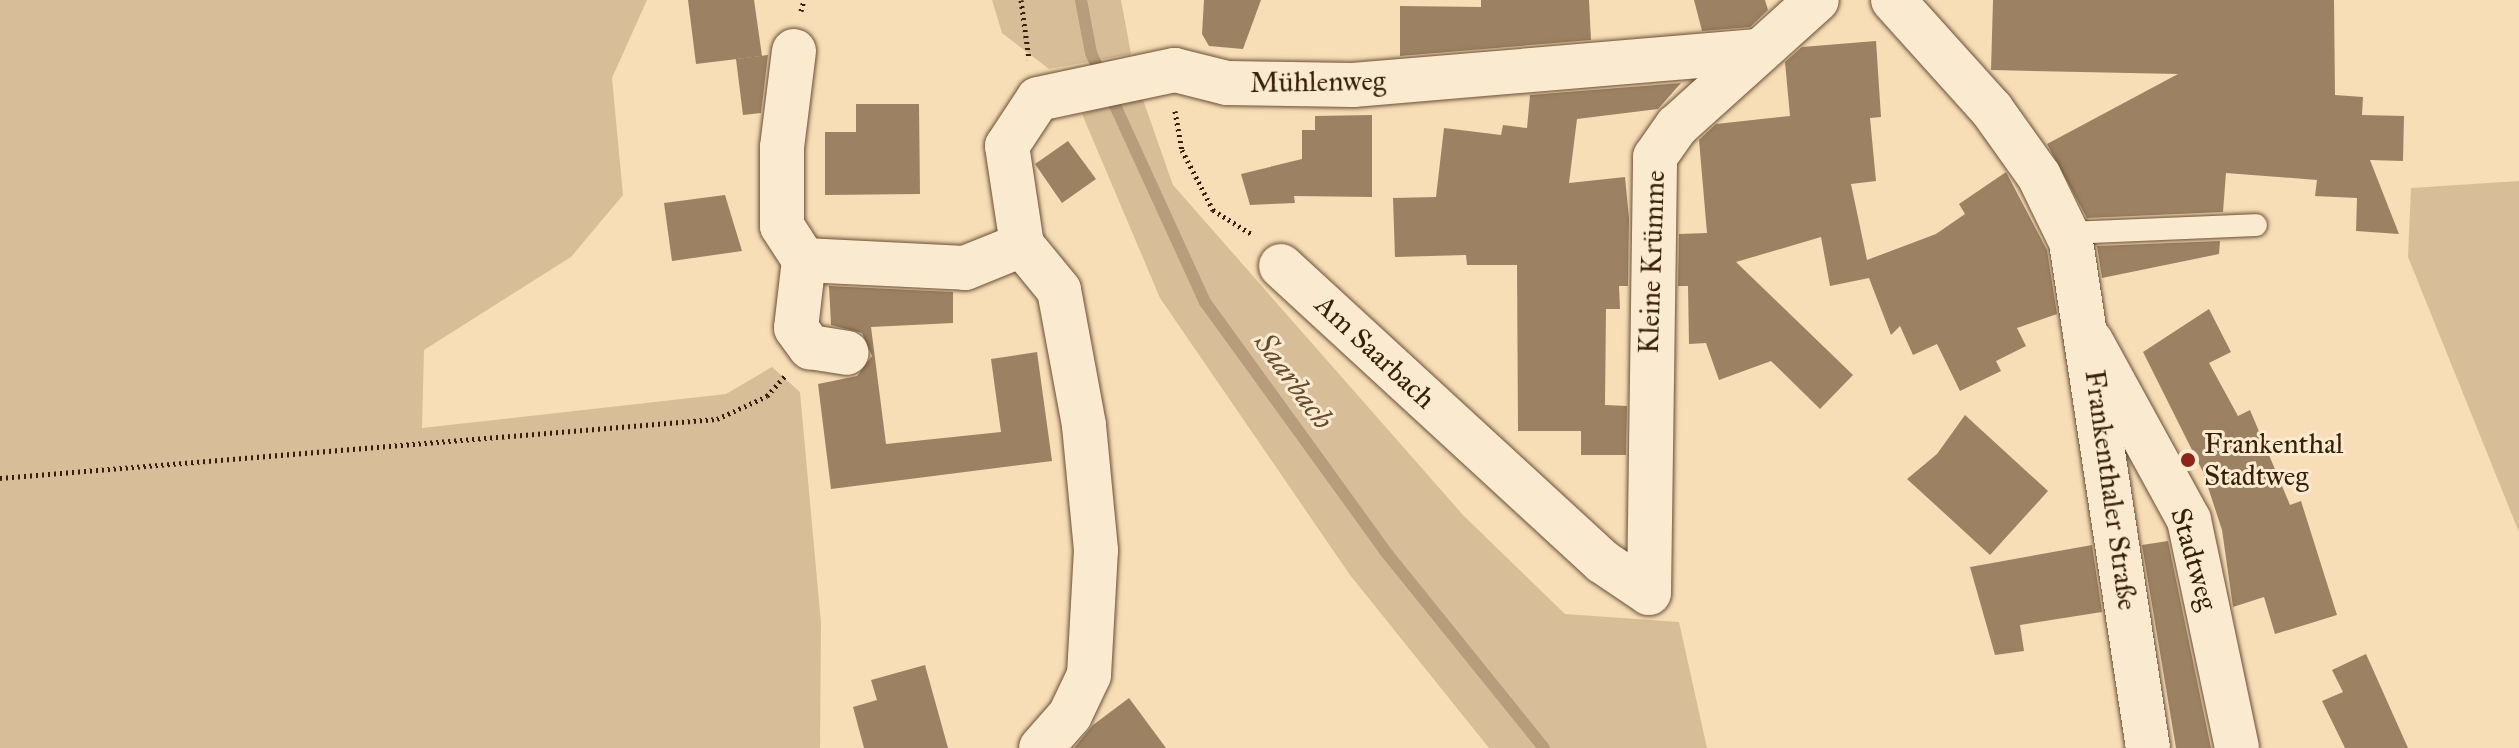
<!DOCTYPE html>
<meta charset="utf-8">
<style>
body{margin:0}
#map{position:relative;width:2519px;height:748px;overflow:hidden;background:#f7deb6;font-family:"IM FELL Great Primer",serif}
div>[style]{position:absolute}
.green>*{inset:0;background:#d7be98}
.stream>*{height:12px;margin:-6px;padding:0 6px;transform-origin:6px;border-radius:6px;background:#b69d7b}
.building>*{inset:0;background:#9c8262}
.path>*{height:5px;margin-top:-2.5px;transform-origin:0;background:repeating-linear-gradient(90deg,#391f08 0 2px,transparent 0 6px)}
.roads{filter:drop-shadow(0 0 2px #684f34) drop-shadow(0 0 2px #684f34)}
.service>*{height:22px;margin:-11px;padding:0 11px;transform-origin:11px;border-radius:11px;background:#faead0}
.minor>*{height:44px;margin:-22px;padding:0 22px;transform-origin:22px;border-radius:22px;background:#faead0}
.secondary>*{height:44px;margin:-22px;padding:0 22px;transform-origin:22px;border-radius:22px;background:#faead0}
.dots>*{width:22px;height:22px;translate:-50% -50%;box-sizing:border-box;border:4px solid #faead0;border-radius:50%}
span{translate:-50% -50%;white-space:nowrap;text-align:center;line-height:1.15;-webkit-text-stroke:6px #faead0;paint-order:stroke}
.street-label{font-size:28px;color:#391f08}
.poi-label{font-size:28px;color:#391f08}
.left{translate:0 -50%;text-align:left}
.water-label{font-size:30px;color:#654b30;font-style:italic}
</style>
<div id="map">
<div class="green">
<i style="clip-path:polygon(0 0,647px 0,612px 78px,623px 195px,571px 257px,424px 350px,422px 428px,726px 394px,772px 367px,800px 392px,821px 623px,820px 748px,0 748px)"></i>
<i style="clip-path:polygon(992px 0,1121px 0,1131px 54px,1049px 69px,1002px 33px)"></i>
<i style="clip-path:polygon(1142px 97px,1173px 185px,1463px 515px,1565px 614px,1679px 622px,1707px 748px,1489px 748px,1350px 575px,1160px 298px,1082px 114px)"></i>
<i style="clip-path:polygon(2519px 181px,2519px 532px,2408px 257px,2411px 188px)"></i>
</div>
<div class="stream">
<i style="left:1081px;top:0;width:54px;rotate:79.3deg"></i>
<i style="left:1091px;top:53px;width:274px;rotate:65.4deg"></i>
<i style="left:1205px;top:302px;width:307px;rotate:54.1deg"></i>
<i style="left:1385px;top:551px;width:253px;rotate:51.1deg"></i>
</div>
<div class="building">
<i style="clip-path:polygon(688px 0,754px 0,762px 56px,696px 64px)"></i>
<i style="clip-path:polygon(1204px 0,1261px 0,1243px 49px,1209px 46px,1202px 34px)"></i>
<i style="clip-path:polygon(1481px 0,1589px 0,1591px 40px,1400px 56px,1400px 6px,1481px 7px)"></i>
<i style="clip-path:polygon(1694px 0,1765px 0,1768px 10px,1750px 27px,1702px 31px)"></i>
<i style="clip-path:polygon(1993px 0,2334px 0,2335px 95px,2363px 97px,2362px 115px,2404px 116px,2403px 161px,2370px 160px,2399px 234px,2356px 231px,2357px 198px,2315px 196px,2317px 180px,2226px 173px,2223px 212px,2087px 218px,2047px 144px,2178px 74px,1991px 70px)"></i>
<i style="clip-path:polygon(1876px 41px,1881px 117px,1870px 118px,1876px 181px,1851px 184px,1867px 260px,1936px 234px,1965px 214px,1959px 204px,2006px 172px,2047px 250px,2057px 314px,2017px 328px,2026px 346px,1996px 361px,2001px 371px,1960px 391px,1937px 344px,1913px 355px,1900px 326px,1891px 335px,1869px 278px,1830px 286px,1821px 237px,1736px 262px,1853px 375px,1820px 409px,1771px 361px,1719px 380px,1706px 343px,1689px 344px,1688px 286px,1678px 286px,1679px 234px,1707px 233px,1699px 140px,1716px 124px,1790px 116px,1785px 62px,1802px 47px)"></i>
<i style="clip-path:polygon(768px 55px,761px 113px,743px 115px,736px 59px)"></i>
<i style="clip-path:polygon(1681px 83px,1658px 109px,1577px 119px,1569px 183px,1625px 177px,1629px 218px,1628px 286px,1619px 286px,1620px 309px,1606px 309px,1605px 405px,1627px 406px,1626px 455px,1581px 455px,1581px 431px,1518px 431px,1517px 265px,1467px 265px,1466px 255px,1395px 257px,1393px 198px,1436px 197px,1444px 128px,1501px 135px,1503px 125px,1527px 128px,1530px 95px)"></i>
<i style="clip-path:polygon(856px 104px,919px 104px,920px 194px,825px 195px,825px 132px,856px 132px)"></i>
<i style="clip-path:polygon(1372px 115px,1372px 197px,1294px 196px,1295px 203px,1250px 205px,1241px 174px,1302px 159px,1302px 130px,1315px 130px,1315px 116px)"></i>
<i style="clip-path:polygon(1068px 141px,1096px 179px,1062px 203px,1035px 164px)"></i>
<i style="clip-path:polygon(725px 195px,742px 251px,672px 261px,664px 203px)"></i>
<i style="clip-path:polygon(2220px 241px,2219px 254px,2102px 278px,2097px 246px)"></i>
<i style="clip-path:polygon(829px 286px,953px 292px,953px 323px,871px 327px,886px 444px,1001px 432px,991px 359px,1037px 352px,1052px 461px,831px 489px,818px 384px,857px 376px,872px 356px,862px 333px,831px 325px)"></i>
<i style="clip-path:polygon(2209px 309px,2231px 352px,2209px 363px,2238px 416px,2250px 410px,2290px 505px,2301px 501px,2337px 615px,2275px 634px,2264px 597px,2233px 607px,2222px 530px,2203px 472px,2143px 352px)"></i>
<i style="clip-path:polygon(1965px 415px,2048px 491px,1990px 555px,1907px 479px,1937px 454px)"></i>
<i style="clip-path:polygon(2168px 541px,2211px 748px,2176px 748px,2142px 545px)"></i>
<i style="clip-path:polygon(2092px 545px,2102px 612px,2020px 625px,2024px 651px,1995px 655px,1970px 567px)"></i>
<i style="clip-path:polygon(2366px 654px,2408px 748px,2345px 748px,2322px 701px,2343px 692px,2332px 670px)"></i>
<i style="clip-path:polygon(925px 665px,948px 748px,864px 748px,853px 707px,877px 700px,871px 680px)"></i>
<i style="clip-path:polygon(1129px 698px,1166px 748px,1074px 748px,1093px 725px)"></i>
</div>
<div class="path">
<i style="left:1021px;top:0;width:60px;rotate:82.3deg"></i>
<i style="left:801px;top:11px;width:11px;rotate:-75deg"></i>
<i style="left:1175px;top:111px;width:40px;rotate:80deg"></i>
<i style="left:1182px;top:150px;width:68px;rotate:62.7deg"></i>
<i style="left:1213px;top:210px;width:47px;rotate:32deg"></i>
<i style="left:0;top:478px;width:719px;rotate:-4.7deg"></i>
<i style="left:717px;top:419px;width:55px;rotate:-24.7deg"></i>
<i style="left:767px;top:396px;width:27px;rotate:-48deg"></i>
</div>
<div class="roads">
<div class="service">
<i style="left:2067px;top:233px;width:189px;rotate:-2.4deg"></i>
</div>
<div class="minor">
<i style="left:794px;top:51px;width:97px;rotate:97.1deg"></i>
<i style="left:782px;top:147px;width:79px;rotate:90deg"></i>
<i style="left:782px;top:226px;width:40px;rotate:57.1deg"></i>
<i style="left:804px;top:260px;width:68px;rotate:96.7deg"></i>
<i style="left:796px;top:328px;width:24px;rotate:54deg"></i>
<i style="left:810px;top:347px;width:37px;rotate:9deg"></i>
<i style="left:804px;top:260px;width:161px;rotate:2.8deg"></i>
<i style="left:965px;top:268px;width:61px;rotate:-22deg"></i>
<i style="left:1281px;top:266px;width:437px;rotate:42.6deg"></i>
<i style="left:1603px;top:562px;width:55px;rotate:34deg"></i>
<i style="left:2091px;top:341px;width:204px;rotate:61.3deg"></i>
<i style="left:2189px;top:520px;width:233px;rotate:78.1deg"></i>
<i style="left:1649px;top:593px;width:436px;rotate:-89.2deg"></i>
<i style="left:1655px;top:157px;width:38px;rotate:-55deg"></i>
<i style="left:1677px;top:126px;width:188px;rotate:-42deg"></i>
<i style="left:1041px;top:748px;width:44px;rotate:-48.7deg"></i>
<i style="left:1070px;top:715px;width:44px;rotate:-64.6deg"></i>
<i style="left:1089px;top:675px;width:125px;rotate:-86.8deg"></i>
<i style="left:1096px;top:550px;width:126px;rotate:-95.5deg"></i>
<i style="left:1084px;top:425px;width:137px;rotate:-100.5deg"></i>
<i style="left:1059px;top:290px;width:58px;rotate:-129.4deg"></i>
<i style="left:1022px;top:245px;width:100px;rotate:-98.6deg"></i>
<i style="left:1007px;top:146px;width:56px;rotate:-56.6deg"></i>
<i style="left:1038px;top:99px;width:140px;rotate:-12deg"></i>
<i style="left:1175px;top:70px;width:54px;rotate:14deg"></i>
<i style="left:1227px;top:83px;width:126px;rotate:0.9deg"></i>
<i style="left:1353px;top:85px;width:406px;rotate:-4.8deg"></i>
</div>
<div class="secondary">
<i style="left:1893px;top:0;width:148px;rotate:48deg"></i>
<i style="left:1992px;top:110px;width:81px;rotate:54.5deg"></i>
<i style="left:2039px;top:176px;width:73px;rotate:64.1deg"></i>
<i style="left:2071px;top:242px;width:512px;rotate:81.35deg"></i>
</div>
</div>
<div class="dots">
<i style="left:2188px;top:460px;background:#8f2418"></i>
</div>
<div class="street-label">
<span style="left:1318px;top:82px;rotate:-1deg">Mühlenweg</span>
<span style="left:1652px;top:262px;rotate:-88deg">Kleine Krümme</span>
<span style="left:1375px;top:352px;rotate:43deg">Am Saarbach</span>
<span style="left:2111px;top:490px;rotate:82deg">Frankenthaler Straße</span>
<span style="left:2194px;top:559px;rotate:74deg">Stadtweg</span>
</div>
<div class="poi-label">
<span class="left" style="left:2204px;top:460px">Frankenthal<br>Stadtweg</span>
</div>
<div class="water-label">
<span style="left:1294px;top:381px;rotate:54deg">Saarbach</span>
</div>
</div>
